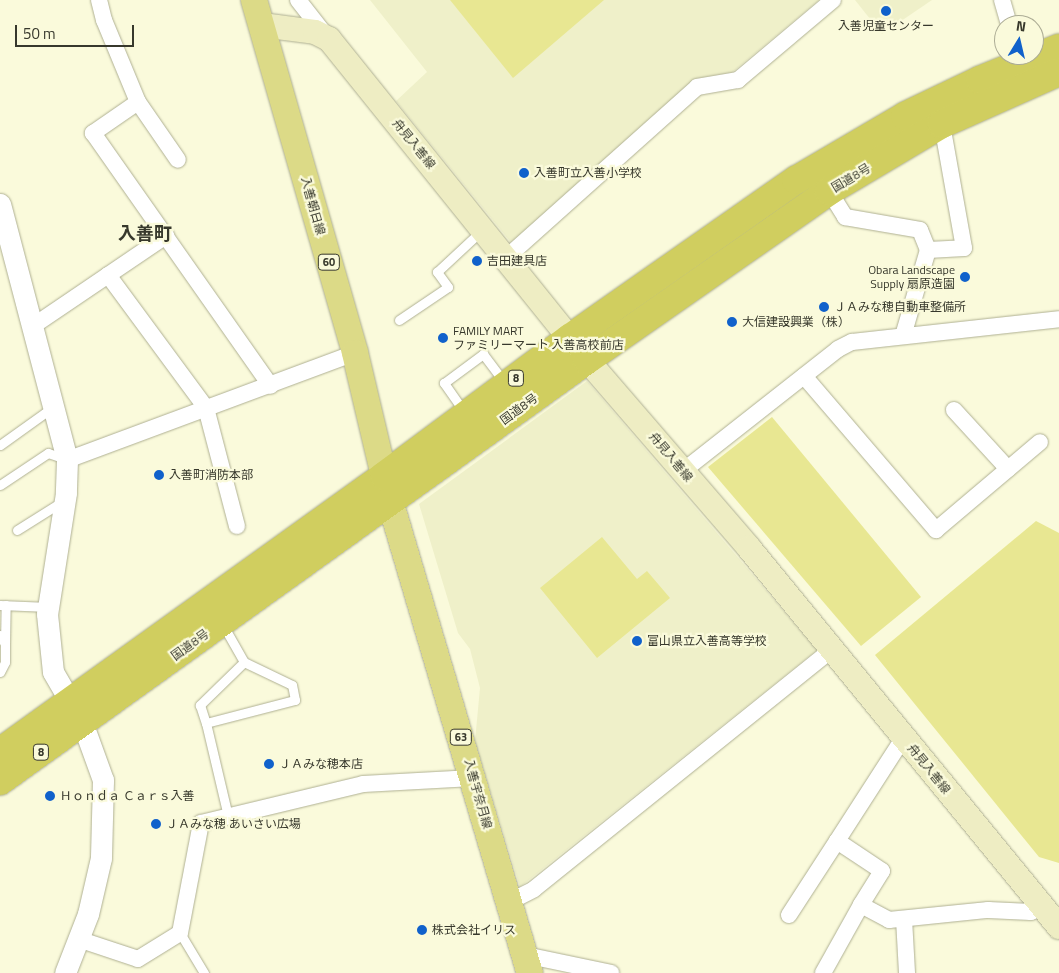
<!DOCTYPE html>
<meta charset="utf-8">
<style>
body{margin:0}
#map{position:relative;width:1059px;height:973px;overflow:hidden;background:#fafadb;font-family:"Titillium Web","Noto Sans JP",sans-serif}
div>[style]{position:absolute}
.built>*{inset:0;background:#eff0c9}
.green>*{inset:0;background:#e8e792}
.roads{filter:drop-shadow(0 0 1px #afb093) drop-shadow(0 0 1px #afb093)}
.service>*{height:9px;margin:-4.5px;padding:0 4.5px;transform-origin:4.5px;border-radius:4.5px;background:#fff}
.minor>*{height:16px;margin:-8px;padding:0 8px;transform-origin:8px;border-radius:8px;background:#fff}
.tertiary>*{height:21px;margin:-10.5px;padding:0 10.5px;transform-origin:10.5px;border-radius:10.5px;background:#fff}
.secondary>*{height:24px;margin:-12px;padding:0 12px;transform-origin:12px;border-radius:12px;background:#eeedc3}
.primary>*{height:26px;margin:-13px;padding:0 13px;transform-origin:13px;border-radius:13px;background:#dcda87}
.trunk>*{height:28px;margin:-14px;padding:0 14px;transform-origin:14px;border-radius:14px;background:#d0ce5f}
.dots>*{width:14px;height:14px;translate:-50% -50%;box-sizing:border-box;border:2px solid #fafadb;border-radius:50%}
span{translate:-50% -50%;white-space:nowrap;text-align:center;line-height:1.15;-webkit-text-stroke:4.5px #fafadb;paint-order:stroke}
.shield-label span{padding:1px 4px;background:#fafadb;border:1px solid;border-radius:4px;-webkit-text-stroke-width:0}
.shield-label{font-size:11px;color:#37382c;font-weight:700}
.poi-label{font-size:12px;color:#37382c}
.left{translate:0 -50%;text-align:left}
.right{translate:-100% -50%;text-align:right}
.street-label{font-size:12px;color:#37382c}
.district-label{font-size:18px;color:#37382c;font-weight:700}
.north{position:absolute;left:994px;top:15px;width:50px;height:50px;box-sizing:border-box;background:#fafadb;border:1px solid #acac95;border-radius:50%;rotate:9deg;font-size:14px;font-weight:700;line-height:20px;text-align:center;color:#37382c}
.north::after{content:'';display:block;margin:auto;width:18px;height:22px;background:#1061cb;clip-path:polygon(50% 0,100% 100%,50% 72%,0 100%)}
.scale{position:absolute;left:15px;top:25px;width:119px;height:22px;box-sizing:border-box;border:2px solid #37382c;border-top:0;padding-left:6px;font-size:15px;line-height:18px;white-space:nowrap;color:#37382c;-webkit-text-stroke:4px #fafadb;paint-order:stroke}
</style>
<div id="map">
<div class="built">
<i style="clip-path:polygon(370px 0,819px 0,729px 75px,695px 82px,513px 245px,396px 101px,427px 72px)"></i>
<i style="clip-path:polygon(855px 0,932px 0,882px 34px)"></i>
<i style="clip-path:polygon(587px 381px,817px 650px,520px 887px,475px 741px,480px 688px,470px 649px,458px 633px,419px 504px)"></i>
</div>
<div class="green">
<i style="clip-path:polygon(450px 0,604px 0,513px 78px)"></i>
<i style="clip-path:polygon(772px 417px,921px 597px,861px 646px,708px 467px)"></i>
<i style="clip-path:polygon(1036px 521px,1059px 533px,1059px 863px,1039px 857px,875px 655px)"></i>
<i style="clip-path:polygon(602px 537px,637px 579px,647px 571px,670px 598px,597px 658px,540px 588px)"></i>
</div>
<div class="roads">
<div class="service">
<i style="left:399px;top:320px;width:59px;rotate:-34deg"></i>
<i style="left:448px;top:287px;width:19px;rotate:-126deg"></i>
<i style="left:437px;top:272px;width:62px;rotate:-43deg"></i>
<i style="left:465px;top:413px;width:37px;rotate:-125deg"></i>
<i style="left:444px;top:383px;width:49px;rotate:-36.6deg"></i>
<i style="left:483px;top:354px;width:36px;rotate:53deg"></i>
<i style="left:0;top:445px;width:65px;rotate:-35.6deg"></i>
<i style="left:0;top:485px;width:58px;rotate:-33.7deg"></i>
<i style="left:48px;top:453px;width:18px;rotate:19deg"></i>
<i style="left:17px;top:530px;width:54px;rotate:-32.2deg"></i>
<i style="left:0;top:605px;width:49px;rotate:2.3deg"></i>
<i style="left:223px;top:625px;width:43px;rotate:60.4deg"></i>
<i style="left:244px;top:662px;width:62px;rotate:135.7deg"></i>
<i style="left:200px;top:705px;width:19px;rotate:72deg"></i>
<i style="left:206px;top:723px;width:92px;rotate:-14.5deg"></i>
<i style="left:295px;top:700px;width:15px;rotate:-101deg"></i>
<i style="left:292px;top:685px;width:53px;rotate:-154.4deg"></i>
<i style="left:0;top:635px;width:10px;rotate:61deg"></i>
<i style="left:5px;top:644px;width:39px;rotate:-89deg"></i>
<i style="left:0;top:672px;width:11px;rotate:-63deg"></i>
<i style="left:5px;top:662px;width:18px;rotate:-90deg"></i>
<i style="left:206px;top:723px;width:96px;rotate:76.7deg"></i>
<i style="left:180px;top:933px;width:47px;rotate:59deg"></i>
</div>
<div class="minor">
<i style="left:99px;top:0;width:21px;rotate:76deg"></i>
<i style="left:104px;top:20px;width:89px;rotate:67.5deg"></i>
<i style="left:138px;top:102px;width:55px;rotate:145.4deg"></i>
<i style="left:93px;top:133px;width:309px;rotate:54.9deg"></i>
<i style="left:298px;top:0;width:47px;rotate:51.9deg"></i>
<i style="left:1002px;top:0;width:26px;rotate:74deg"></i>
<i style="left:138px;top:102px;width:70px;rotate:55.4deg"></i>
<i style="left:829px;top:191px;width:31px;rotate:58deg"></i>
<i style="left:845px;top:217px;width:76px;rotate:9.8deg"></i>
<i style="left:920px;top:230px;width:22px;rotate:68deg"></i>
<i style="left:506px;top:258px;width:256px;rotate:-41.8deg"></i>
<i style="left:697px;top:87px;width:42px;rotate:-9.7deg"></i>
<i style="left:738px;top:80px;width:124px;rotate:-40.1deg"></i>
<i style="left:108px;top:275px;width:165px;rotate:53.6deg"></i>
<i style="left:206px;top:408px;width:122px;rotate:75.3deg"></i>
<i style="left:33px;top:326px;width:161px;rotate:-34.1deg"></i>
<i style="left:903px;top:336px;width:90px;rotate:-73.8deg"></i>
<i style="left:928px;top:250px;width:36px;rotate:-3deg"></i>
<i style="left:964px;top:248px;width:126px;rotate:-100.1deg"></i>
<i style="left:804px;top:376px;width:203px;rotate:49.4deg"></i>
<i style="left:936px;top:530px;width:136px;rotate:-40.2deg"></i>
<i style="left:954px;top:410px;width:80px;rotate:47.5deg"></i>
<i style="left:67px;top:460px;width:307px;rotate:-20.4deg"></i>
<i style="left:683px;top:471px;width:197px;rotate:-38.2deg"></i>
<i style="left:838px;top:349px;width:16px;rotate:-27deg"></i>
<i style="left:852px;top:342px;width:208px;rotate:-6.3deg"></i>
<i style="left:904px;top:737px;width:124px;rotate:122.8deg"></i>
<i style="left:837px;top:841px;width:54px;rotate:33.7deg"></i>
<i style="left:882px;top:871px;width:40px;rotate:122deg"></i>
<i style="left:861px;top:905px;width:32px;rotate:28deg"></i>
<i style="left:889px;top:920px;width:100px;rotate:-5.8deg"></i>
<i style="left:988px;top:910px;width:43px;rotate:2.7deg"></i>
<i style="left:1031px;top:912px;width:13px;rotate:-23deg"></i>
<i style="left:509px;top:902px;width:28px;rotate:-27deg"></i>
<i style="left:534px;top:889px;width:383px;rotate:-38.8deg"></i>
<i style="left:789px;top:915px;width:88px;rotate:-57deg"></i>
<i style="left:904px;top:919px;width:54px;rotate:86.8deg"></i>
<i style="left:78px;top:939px;width:63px;rotate:18.4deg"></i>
<i style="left:138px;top:959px;width:49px;rotate:-31.8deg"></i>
<i style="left:180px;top:933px;width:112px;rotate:-79.2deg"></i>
<i style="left:201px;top:823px;width:167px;rotate:-13.5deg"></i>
<i style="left:363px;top:784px;width:110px;rotate:-3.1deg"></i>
<i style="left:525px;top:955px;width:88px;rotate:11.8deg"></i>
<i style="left:823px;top:973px;width:78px;rotate:-60.8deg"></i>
</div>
<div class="tertiary">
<i style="left:0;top:204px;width:265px;rotate:75.3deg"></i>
<i style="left:67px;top:460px;width:33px;rotate:92deg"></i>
<i style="left:66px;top:493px;width:122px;rotate:98.9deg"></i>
<i style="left:47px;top:614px;width:58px;rotate:84.1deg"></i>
<i style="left:53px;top:672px;width:58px;rotate:59.9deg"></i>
<i style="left:82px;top:722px;width:62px;rotate:70.1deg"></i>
<i style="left:103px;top:780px;width:78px;rotate:91.5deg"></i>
<i style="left:101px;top:858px;width:57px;rotate:103.1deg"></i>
<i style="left:88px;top:914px;width:63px;rotate:111.3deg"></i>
</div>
<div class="secondary">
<i style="left:262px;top:25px;width:53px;rotate:7.5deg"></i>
<i style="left:315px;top:32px;width:16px;rotate:27deg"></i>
<i style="left:329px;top:39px;width:412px;rotate:51.2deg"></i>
<i style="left:587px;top:360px;width:248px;rotate:49.2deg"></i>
<i style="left:749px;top:548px;width:490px;rotate:50.7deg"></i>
</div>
<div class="primary">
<i style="left:254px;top:0;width:367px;rotate:74deg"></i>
<i style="left:355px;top:353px;width:152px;rotate:76.7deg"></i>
<i style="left:390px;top:501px;width:492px;rotate:73.5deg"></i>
</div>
<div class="trunk">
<i style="left:0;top:752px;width:473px;rotate:-35.7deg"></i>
<i style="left:384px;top:476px;width:232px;rotate:-36.6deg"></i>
<i style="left:570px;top:338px;width:276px;rotate:-35deg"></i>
<i style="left:796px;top:180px;width:126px;rotate:-30.4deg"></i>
<i style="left:905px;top:116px;width:83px;rotate:-25.6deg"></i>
<i style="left:980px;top:80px;width:85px;rotate:-22.1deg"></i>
<i style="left:0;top:781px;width:722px;rotate:-35.65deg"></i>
<i style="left:587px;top:360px;width:295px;rotate:-34.9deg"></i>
<i style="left:829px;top:191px;width:131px;rotate:-30.7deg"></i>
<i style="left:942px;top:124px;width:128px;rotate:-24deg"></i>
</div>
</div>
<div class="dots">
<i style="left:886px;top:11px;background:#1061cb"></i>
<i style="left:524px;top:173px;background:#1061cb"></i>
<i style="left:477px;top:261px;background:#1061cb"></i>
<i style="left:965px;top:277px;background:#1061cb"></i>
<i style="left:824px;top:307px;background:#1061cb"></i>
<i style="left:732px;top:322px;background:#1061cb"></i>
<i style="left:443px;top:338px;background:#1061cb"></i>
<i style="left:159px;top:475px;background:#1061cb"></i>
<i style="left:637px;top:641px;background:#1061cb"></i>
<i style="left:269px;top:764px;background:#1061cb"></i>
<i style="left:50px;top:796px;background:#1061cb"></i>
<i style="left:156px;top:824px;background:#1061cb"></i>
<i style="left:422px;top:930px;background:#1061cb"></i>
</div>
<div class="shield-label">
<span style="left:329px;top:262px">60</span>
<span style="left:516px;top:378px">8</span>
<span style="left:461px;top:737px">63</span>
<span style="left:41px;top:752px">8</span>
</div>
<div class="poi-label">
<span style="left:886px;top:26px">入善児童センター</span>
<span class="left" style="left:534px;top:173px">入善町立入善小学校</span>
<span class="left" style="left:487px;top:261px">吉田建具店</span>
<span class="right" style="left:955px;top:277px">Obara Landscape<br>Supply 扇原造園</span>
<span class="left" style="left:834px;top:307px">ＪＡみな穂自動車整備所</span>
<span class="left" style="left:742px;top:322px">大信建設興業（株）</span>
<span class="left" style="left:453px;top:338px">FAMILY MART<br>ファミリーマート 入善高校前店</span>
<span class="left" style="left:169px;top:475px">入善町消防本部</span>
<span class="left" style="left:647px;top:641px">富山県立入善高等学校</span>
<span class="left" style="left:279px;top:764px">ＪＡみな穂本店</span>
<span class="left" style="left:60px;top:796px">Ｈｏｎｄａ Ｃａｒｓ入善</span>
<span class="left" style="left:166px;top:824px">ＪＡみな穂 あいさい広場</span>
<span class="left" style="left:432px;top:930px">株式会社イリス</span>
</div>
<div class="street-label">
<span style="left:414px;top:144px;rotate:51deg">舟見入善線</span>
<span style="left:851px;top:178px;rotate:-31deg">国道8号</span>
<span style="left:313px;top:206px;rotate:74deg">入善朝日線</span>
<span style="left:519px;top:409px;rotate:-36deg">国道8号</span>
<span style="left:671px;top:457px;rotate:50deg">舟見入善線</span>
<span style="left:190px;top:645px;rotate:-36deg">国道8号</span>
<span style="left:929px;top:769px;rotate:51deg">舟見入善線</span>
<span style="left:478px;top:794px;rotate:74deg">入善宇奈月線</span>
</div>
<div class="district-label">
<span style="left:145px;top:234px">入善町</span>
</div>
<div class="north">N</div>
<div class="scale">50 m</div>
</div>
